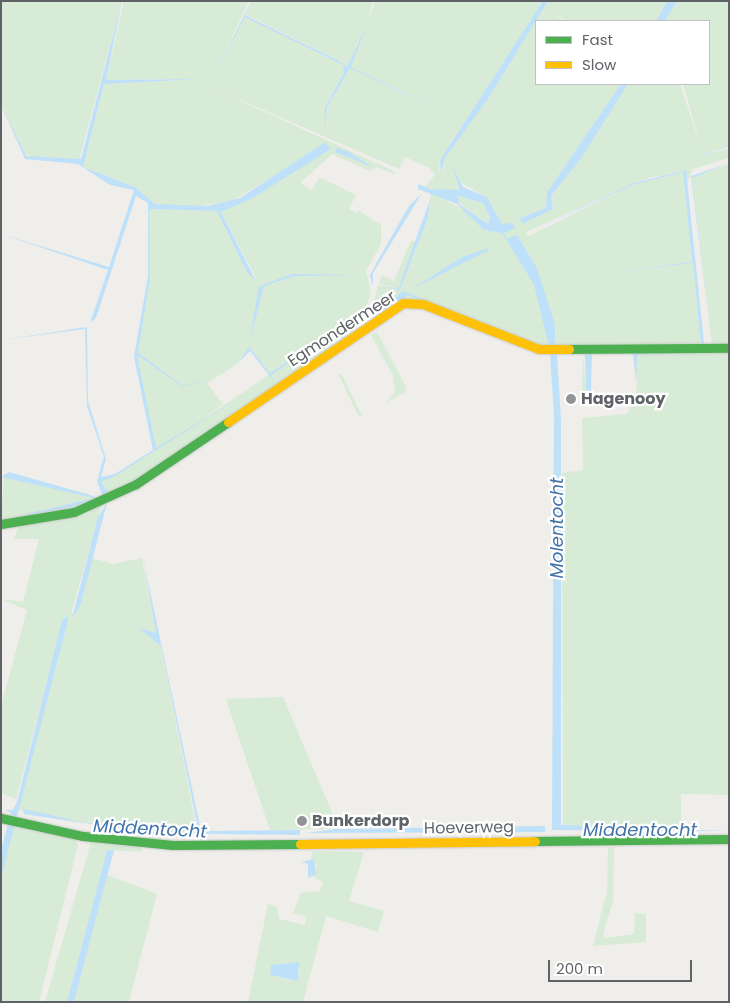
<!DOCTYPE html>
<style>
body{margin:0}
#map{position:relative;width:730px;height:1003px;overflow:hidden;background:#efeeea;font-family:Poppins,sans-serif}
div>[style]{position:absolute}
.green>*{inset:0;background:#d8ebd6}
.water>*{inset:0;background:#bfe0f9}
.roads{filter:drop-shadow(0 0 1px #cacacb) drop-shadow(0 0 1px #cacacb)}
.fast>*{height:9px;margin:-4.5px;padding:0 4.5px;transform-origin:4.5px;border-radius:4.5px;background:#4caf50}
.slow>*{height:9px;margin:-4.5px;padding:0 4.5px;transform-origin:4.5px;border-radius:4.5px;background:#ffc107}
.dots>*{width:14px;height:14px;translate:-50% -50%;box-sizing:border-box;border:2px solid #fff;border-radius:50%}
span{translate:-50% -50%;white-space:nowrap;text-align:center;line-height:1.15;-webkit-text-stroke:4.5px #fff;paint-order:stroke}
.street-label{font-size:16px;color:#5f6368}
.poi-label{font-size:16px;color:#5f6368;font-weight:700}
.left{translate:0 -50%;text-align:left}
.water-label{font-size:18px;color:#4174aa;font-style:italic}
.frame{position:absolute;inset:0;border:2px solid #5f6368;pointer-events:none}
.legend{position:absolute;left:535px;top:20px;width:175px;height:65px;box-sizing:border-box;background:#fff;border:1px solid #bfc1c3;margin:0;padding:6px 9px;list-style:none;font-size:15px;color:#5f6368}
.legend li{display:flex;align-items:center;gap:10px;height:25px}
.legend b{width:25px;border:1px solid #bfc1c3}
.scale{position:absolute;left:548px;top:960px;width:144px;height:22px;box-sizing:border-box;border:2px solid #5f6368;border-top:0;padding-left:6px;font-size:15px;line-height:18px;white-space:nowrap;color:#5f6368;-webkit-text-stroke:4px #fff;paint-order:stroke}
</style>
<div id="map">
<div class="green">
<i style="clip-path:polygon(1px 1px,122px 1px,79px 160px,32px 158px,24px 153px,1px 105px)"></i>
<i style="clip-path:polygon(evenodd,124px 1px,249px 1px,210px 85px,245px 17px,343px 65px,344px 73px,325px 107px,326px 135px,327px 107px,350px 68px,458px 118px,351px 67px,366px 24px,347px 67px,339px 61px,245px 14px,251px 1px,373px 1px,368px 21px,375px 1px,543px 1px,440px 160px,439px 171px,443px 174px,445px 158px,488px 99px,548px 1px,667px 1px,656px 21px,567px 21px,550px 11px,564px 21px,536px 21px,536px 84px,621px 84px,547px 192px,546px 208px,520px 217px,553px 207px,551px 196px,580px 160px,628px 84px,680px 84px,703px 155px,729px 149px,729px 158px,693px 169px,687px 183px,686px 170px,649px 178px,634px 183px,526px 232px,528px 236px,633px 185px,683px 172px,692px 262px,586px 276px,693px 263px,701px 345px,555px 348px,555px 324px,537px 268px,517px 235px,507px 240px,503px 233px,514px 225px,502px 224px,487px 197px,459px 182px,462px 189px,457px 191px,424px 188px,435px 175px,430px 168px,405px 157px,399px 169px,210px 87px,394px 171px,396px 175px,377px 167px,370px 171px,332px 154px,300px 183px,312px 190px,319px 177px,356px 195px,349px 209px,356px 213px,358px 210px,381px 225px,381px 244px,366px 271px,371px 292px,359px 329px,180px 452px,103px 498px,101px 482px,155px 451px,136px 359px,150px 279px,149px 209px,217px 211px,246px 271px,257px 280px,221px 212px,330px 150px,325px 145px,232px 201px,193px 207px,155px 204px,135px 187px,83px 167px,104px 84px,202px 79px,106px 80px,124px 1px,249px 347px,270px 374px,202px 420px,223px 404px,207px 383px,236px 365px,249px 347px)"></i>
<i style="clip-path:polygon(677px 1px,729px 1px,729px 147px,703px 154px,683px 84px,709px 84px,709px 21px,665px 21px)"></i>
<i style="clip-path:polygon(729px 164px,729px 345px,712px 345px,692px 178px)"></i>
<i style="clip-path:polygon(431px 193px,466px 211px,484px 230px,502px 233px,534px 285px,549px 348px,415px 301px,370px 319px,378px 285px,400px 289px,428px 218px)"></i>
<i style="clip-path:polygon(462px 195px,483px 203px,490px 217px,488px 224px,455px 200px)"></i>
<i style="clip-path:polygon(411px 241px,417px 241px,398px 289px,379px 283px,382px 275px,394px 281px)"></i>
<i style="clip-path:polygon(377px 332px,406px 387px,406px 392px,385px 403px,395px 392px,393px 376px,371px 335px)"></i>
<i style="clip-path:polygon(729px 352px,729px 795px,681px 794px,681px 828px,563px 826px,562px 473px,583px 470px,582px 418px,627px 414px,637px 390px,636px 355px)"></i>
<i style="clip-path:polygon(583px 354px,586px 393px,582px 393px)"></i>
<i style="clip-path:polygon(341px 373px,362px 416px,359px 417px,338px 374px)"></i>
<i style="clip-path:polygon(4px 474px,87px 494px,100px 499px,74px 509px,1px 522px)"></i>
<i style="clip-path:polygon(102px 505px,71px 614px,80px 607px,92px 558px,113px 564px,142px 558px,156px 633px,139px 628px,161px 646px,197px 831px,86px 823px,18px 810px,68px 621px,64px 616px,16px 799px,1px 793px,1px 706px,27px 610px,1px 599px,23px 602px,39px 539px,14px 539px,19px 525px)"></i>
<i style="clip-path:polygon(283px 697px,339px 829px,270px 830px,226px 699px)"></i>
<i style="clip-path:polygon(13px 827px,75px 839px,78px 845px,39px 1002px,1px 1002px,1px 878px)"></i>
<i style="clip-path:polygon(91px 842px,141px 848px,142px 852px,107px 850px,67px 1002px,45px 1002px)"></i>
<i style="clip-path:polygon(614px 847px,613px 901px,603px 934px,605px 938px,634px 934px,635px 913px,646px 914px,646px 942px,593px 946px,607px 892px,608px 848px)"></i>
<i style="clip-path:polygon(evenodd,312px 851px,364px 852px,349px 901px,384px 911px,378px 932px,326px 916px,303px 1002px,248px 1002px,268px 904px,277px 907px,279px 919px,305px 925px,306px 916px,293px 913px,298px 900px,301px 893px,320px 891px,323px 883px,313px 876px,317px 865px,311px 860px,312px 851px,296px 963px,300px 973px,296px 981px,270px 975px,271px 965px,296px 963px)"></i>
<i style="clip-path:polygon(107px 875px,157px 894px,129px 1002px,74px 1002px)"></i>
</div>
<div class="water">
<i style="clip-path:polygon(122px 1px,106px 80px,203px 79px,104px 84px,83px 167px,135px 187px,155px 204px,208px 206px,240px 198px,325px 142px,331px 149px,251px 199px,221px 212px,256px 281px,246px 271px,217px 211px,149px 209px,150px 279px,138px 353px,183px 386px,215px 378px,183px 387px,137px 355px,156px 448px,232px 402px,115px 476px,101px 482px,109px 493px,102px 495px,97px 481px,104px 457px,87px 406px,85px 329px,1px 340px,87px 327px,88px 401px,106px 459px,101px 477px,115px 474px,153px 450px,134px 357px,148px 276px,148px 203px,136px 196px,96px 318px,90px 323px,108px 270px,1px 234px,109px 267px,134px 190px,110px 185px,78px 164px,25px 159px,1px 105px,26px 156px,81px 159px)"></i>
<i style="clip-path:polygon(251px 1px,245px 15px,339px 61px,347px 67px,367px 24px,351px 67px,459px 119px,350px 68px,327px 107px,325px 135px,325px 107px,344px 73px,343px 65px,245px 17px,210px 85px)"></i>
<i style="clip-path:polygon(543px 1px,548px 1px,488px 99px,445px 158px,441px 175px,440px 160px)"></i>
<i style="clip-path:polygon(667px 1px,677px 1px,665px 21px,656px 21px)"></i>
<i style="clip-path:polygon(621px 84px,628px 84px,580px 160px,551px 196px,553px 209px,522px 224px,520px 218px,546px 208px,547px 192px)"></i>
<i style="clip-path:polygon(680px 84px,703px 154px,729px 149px,703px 155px)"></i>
<i style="clip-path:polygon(337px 148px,347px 151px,373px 167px,335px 152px)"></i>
<i style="clip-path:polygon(729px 163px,692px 178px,712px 345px,691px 176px)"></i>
<i style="clip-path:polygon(evenodd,452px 166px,463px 187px,487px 197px,502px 224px,512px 223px,515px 228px,504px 233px,507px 239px,517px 235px,537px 268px,555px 324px,555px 348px,549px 348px,534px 285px,502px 233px,484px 230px,457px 204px,418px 189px,418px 184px,430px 189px,460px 190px,452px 166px,458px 196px,483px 203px,490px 217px,488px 224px,459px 204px,458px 196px)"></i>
<i style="clip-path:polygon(686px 170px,704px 343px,701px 347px,693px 263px,585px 276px,692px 262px,683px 172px,633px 185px,525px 234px,634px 183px)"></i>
<i style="clip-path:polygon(422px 193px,373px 273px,373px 287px,370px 275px,377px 262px,409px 206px)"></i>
<i style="clip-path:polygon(430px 200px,428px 218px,400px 289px,398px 290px,378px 285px,398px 289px)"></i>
<i style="clip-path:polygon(488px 248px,489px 250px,412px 289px,462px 257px)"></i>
<i style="clip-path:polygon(292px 274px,361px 275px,294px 276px,264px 286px,249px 343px,259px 286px)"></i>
<i style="clip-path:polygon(403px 291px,453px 311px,452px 313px,408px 295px,372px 319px)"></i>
<i style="clip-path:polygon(357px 315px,271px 375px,276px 384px,250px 351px,238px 363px,249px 347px,270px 373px)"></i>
<i style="clip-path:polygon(729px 352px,637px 355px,636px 383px,633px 353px)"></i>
<i style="clip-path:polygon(550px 354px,557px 354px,561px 421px,561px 825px,729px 831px,552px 830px,554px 415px)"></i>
<i style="clip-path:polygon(585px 354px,592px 354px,591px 393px,586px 393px)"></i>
<i style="clip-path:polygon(9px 472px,90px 495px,97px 498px,72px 507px,1px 520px,94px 498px,1px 477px)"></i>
<i style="clip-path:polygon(107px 503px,80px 607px,72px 618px,98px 517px)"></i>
<i style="clip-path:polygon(143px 558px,201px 831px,300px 830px,300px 835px,150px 833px,24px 814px,23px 809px,86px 823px,198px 829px,161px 646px,139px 628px,156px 633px)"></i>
<i style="clip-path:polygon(67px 615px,68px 621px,1px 878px,1px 850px,11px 813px,5px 810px,13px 810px,17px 802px,62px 620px)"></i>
<i style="clip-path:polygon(545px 826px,545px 832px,306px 833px,335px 829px)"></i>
<i style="clip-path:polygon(107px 850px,114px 850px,74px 1002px,67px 1002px)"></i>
<i style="clip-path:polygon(314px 859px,316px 874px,308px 878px,308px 864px,301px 862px)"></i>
<i style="clip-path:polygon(299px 962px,298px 981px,270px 975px,271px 965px)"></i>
</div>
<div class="roads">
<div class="fast">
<i style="left:569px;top:349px;width:160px;rotate:-0.4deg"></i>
<i style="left:1px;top:524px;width:74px;rotate:-9.3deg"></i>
<i style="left:74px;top:512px;width:68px;rotate:-24.3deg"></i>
<i style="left:136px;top:484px;width:111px;rotate:-34deg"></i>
<i style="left:1px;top:818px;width:84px;rotate:12.4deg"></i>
<i style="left:83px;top:836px;width:90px;rotate:5.7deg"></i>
<i style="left:173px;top:845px;width:127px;rotate:-0.5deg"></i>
<i style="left:535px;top:841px;width:194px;rotate:-0.6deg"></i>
</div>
<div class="slow">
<i style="left:228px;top:422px;width:212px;rotate:-34.2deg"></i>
<i style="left:403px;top:303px;width:20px;rotate:3deg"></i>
<i style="left:423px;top:304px;width:124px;rotate:21.2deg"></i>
<i style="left:539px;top:349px;width:30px"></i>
<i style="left:300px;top:844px;width:235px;rotate:-0.7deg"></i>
</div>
</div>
<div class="dots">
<i style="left:571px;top:399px;background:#919496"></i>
<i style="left:302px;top:821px;background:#919496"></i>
</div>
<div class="street-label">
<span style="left:342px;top:329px;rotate:-33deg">Egmondermeer</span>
<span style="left:469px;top:828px;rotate:-1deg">Hoeverweg</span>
</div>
<div class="poi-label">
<span class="left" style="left:581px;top:399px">Hagenooy</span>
<span class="left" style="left:312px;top:821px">Bunkerdorp</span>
</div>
<div class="water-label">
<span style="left:557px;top:528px;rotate:-90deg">Molentocht</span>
<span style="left:150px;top:829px;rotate:3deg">Middentocht</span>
<span style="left:640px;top:830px">Middentocht</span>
</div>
<div class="frame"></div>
<ul class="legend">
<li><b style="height:6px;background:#4caf50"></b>Fast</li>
<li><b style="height:6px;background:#ffc107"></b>Slow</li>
</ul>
<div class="scale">200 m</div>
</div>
